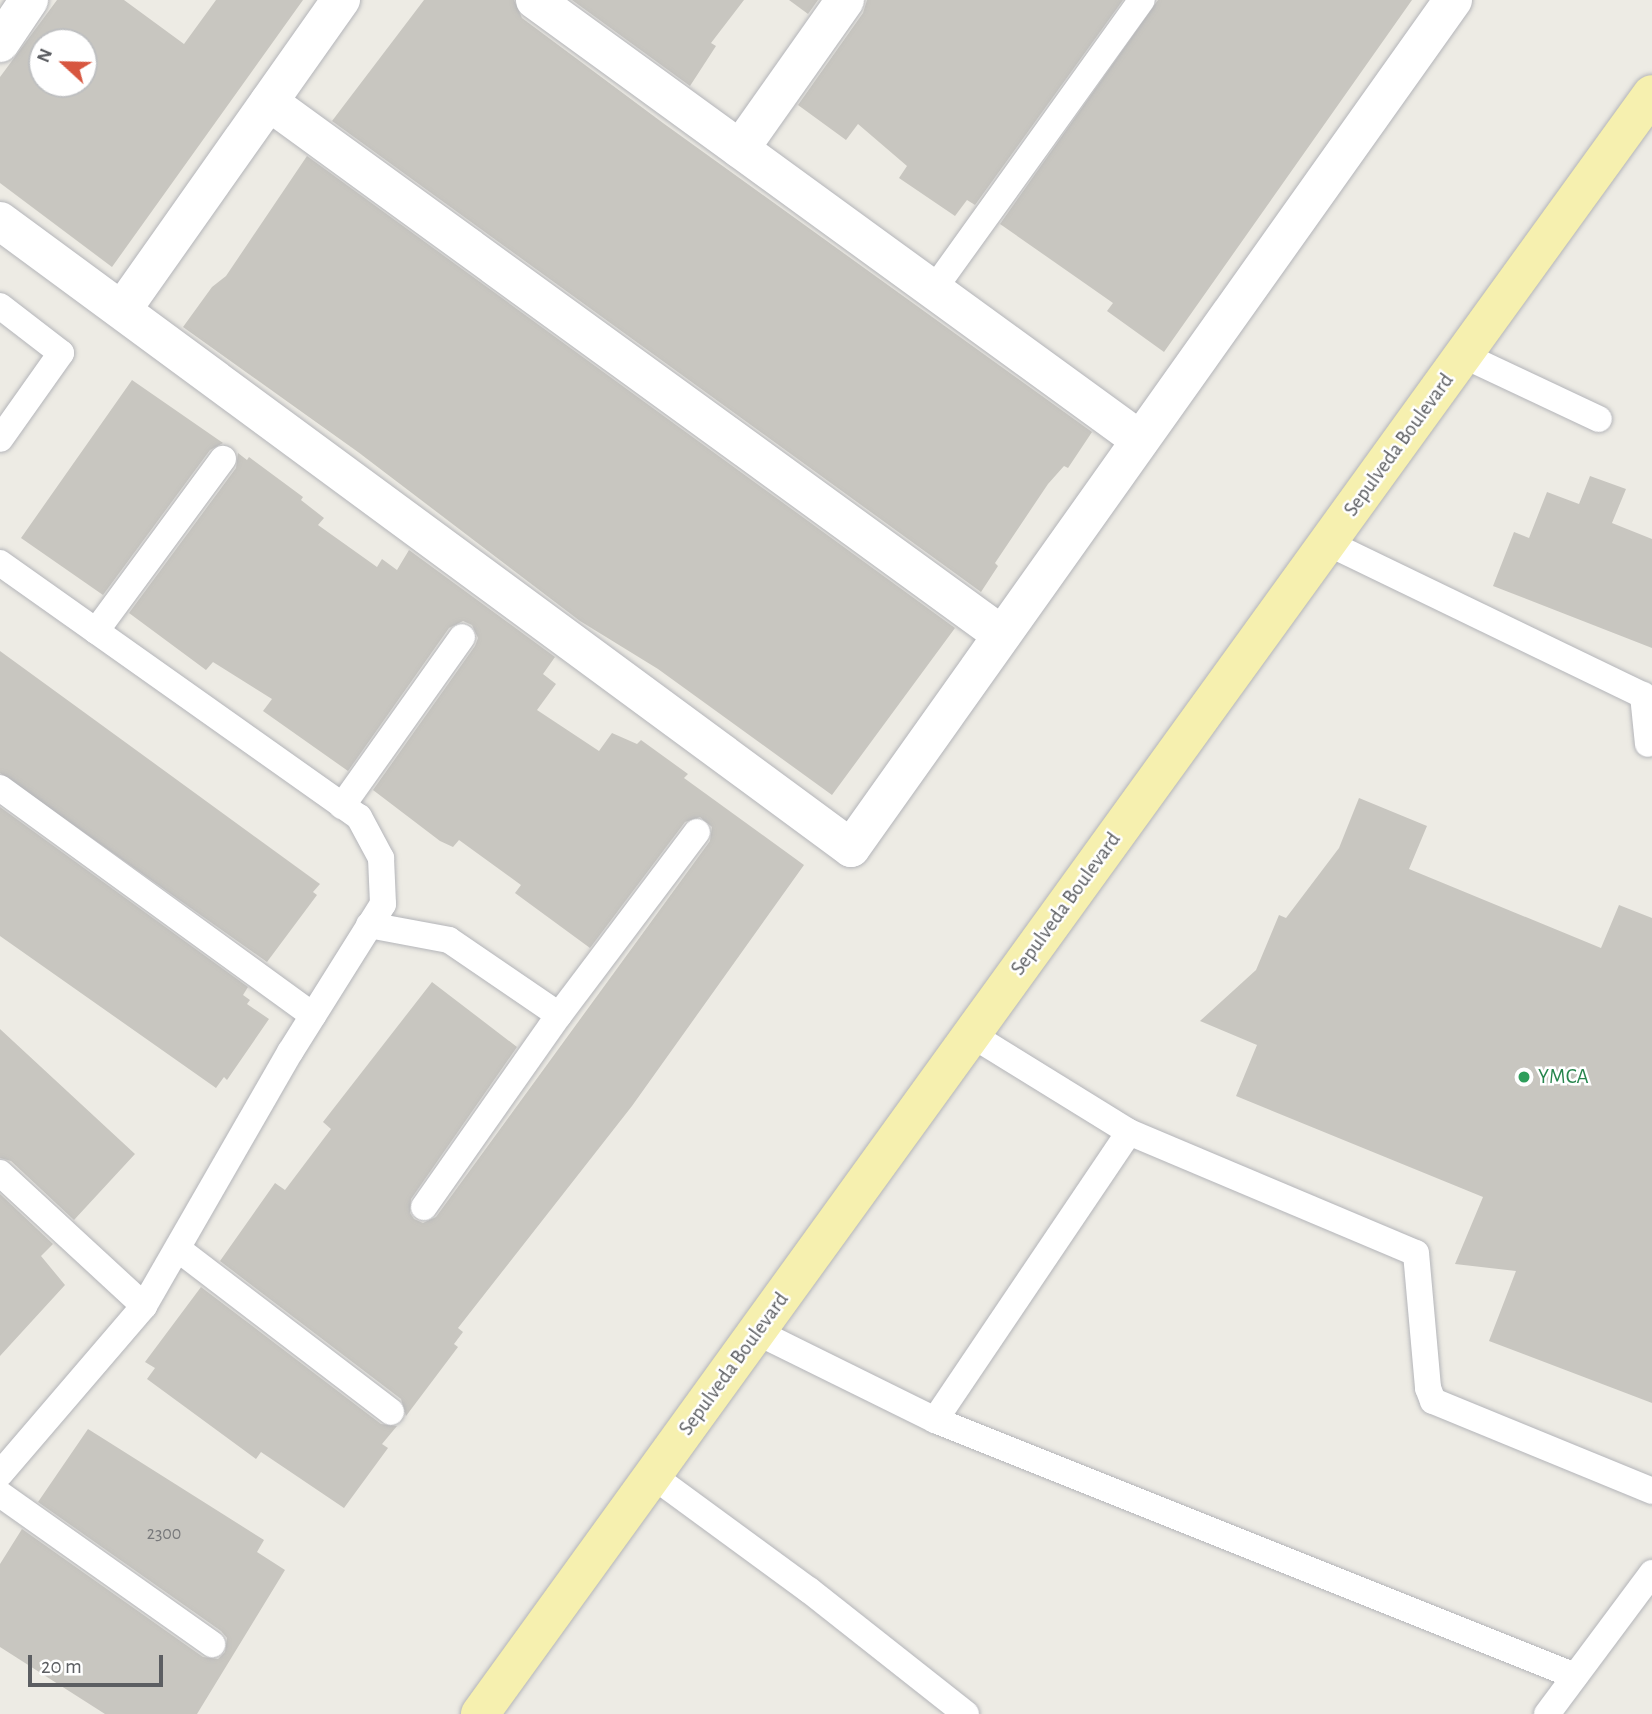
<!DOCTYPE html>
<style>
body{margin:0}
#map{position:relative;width:1652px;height:1714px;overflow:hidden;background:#edebe4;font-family:"Alegreya Sans",sans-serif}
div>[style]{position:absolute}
.building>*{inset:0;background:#c8c6c0}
.roads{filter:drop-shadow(0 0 2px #b4b5b9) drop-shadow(0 0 2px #b4b5b9)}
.service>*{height:26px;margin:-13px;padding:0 13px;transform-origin:13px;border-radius:13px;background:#fff}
.minor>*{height:38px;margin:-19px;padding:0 19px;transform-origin:19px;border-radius:19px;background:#fff}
.primary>*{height:38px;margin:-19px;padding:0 19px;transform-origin:19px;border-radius:19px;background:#f6f0af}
.dots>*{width:19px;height:19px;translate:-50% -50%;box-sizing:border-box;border:4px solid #fff;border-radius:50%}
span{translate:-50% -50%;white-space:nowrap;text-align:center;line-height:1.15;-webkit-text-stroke:5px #fff;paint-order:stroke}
.number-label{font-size:18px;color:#77787a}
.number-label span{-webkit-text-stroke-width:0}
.street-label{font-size:21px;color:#5c5e62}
.leisure-label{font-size:21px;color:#27864d}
.left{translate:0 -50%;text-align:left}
.north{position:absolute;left:28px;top:28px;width:70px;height:70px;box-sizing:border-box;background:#fff;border:2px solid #bebfc0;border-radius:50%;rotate:292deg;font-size:19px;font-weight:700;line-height:28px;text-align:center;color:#5c5e62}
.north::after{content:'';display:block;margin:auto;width:24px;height:32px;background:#d7563f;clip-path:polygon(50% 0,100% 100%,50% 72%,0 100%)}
.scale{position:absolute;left:28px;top:1655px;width:135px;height:32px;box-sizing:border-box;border:4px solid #5c5e62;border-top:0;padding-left:9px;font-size:21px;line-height:24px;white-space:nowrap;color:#5c5e62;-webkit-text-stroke:5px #fff;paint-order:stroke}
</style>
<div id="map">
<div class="building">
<i style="clip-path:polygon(evenodd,57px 0,124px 0,184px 44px,216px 0,303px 0,112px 267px,0 183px,0 77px,57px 0,42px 42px,84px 42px,84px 84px,42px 84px,42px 42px)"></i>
<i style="clip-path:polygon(424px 0,514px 0,522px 18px,663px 123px,1092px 432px,1068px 468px,1064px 466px,1048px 484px,995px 563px,998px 566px,981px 592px,332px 121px)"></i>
<i style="clip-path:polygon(572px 0,744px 0,711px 43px,716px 46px,690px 86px)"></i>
<i style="clip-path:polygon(789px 0,818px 0,808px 14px)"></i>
<i style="clip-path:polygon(867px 0,1123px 0,975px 205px,967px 200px,955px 216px,899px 178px,907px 166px,858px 124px,846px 140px,798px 105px,863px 13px)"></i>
<i style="clip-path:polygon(1158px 0,1412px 0,1164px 352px,1107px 311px,1113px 303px,1000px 224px)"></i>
<i style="clip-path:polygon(307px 156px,955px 628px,832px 795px,658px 669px,580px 621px,358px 452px,183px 327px,212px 287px,226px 276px)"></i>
<i style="clip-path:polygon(132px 380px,223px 443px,210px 450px,103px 595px,21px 538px)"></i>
<i style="clip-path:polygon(238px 453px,247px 460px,249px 457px,303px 497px,301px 500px,324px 518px,318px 525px,377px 567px,382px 559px,397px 570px,409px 550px,555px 657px,543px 674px,556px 684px,537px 710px,599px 751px,612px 733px,637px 744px,641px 740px,688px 774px,684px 778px,804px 865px,632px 1106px,458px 1328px,463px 1332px,454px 1344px,458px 1347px,406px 1416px,401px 1399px,220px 1261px,275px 1183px,285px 1190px,331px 1129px,323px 1122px,432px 982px,517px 1047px,411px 1199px,410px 1213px,414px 1219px,423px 1223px,436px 1217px,710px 841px,712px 827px,700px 817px,685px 822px,590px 948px,515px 893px,521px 885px,459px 840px,453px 847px,440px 841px,373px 790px,475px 646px,478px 638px,472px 625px,463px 621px,449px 628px,348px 771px,263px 711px,272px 699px,213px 662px,206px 670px,129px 613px,236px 468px)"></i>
<i style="clip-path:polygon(1590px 476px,1626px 489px,1612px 523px,1652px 539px,1652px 648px,1493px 586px,1514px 532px,1529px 538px,1547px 492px,1579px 504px)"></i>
<i style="clip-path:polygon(0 651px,320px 884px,313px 892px,317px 895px,267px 962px,0 773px)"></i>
<i style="clip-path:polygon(1359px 798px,1427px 826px,1409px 869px,1601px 948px,1619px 905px,1652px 918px,1652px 1403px,1489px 1341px,1516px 1271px,1455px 1264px,1483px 1197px,1236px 1096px,1257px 1045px,1200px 1021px,1256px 970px,1279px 915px,1286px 918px,1339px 848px)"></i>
<i style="clip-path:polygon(0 807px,248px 987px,243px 995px,250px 1000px,247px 1004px,269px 1019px,227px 1080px,224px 1077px,216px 1088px,0 936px)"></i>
<i style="clip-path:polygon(0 1029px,135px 1154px,74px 1220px,11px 1161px,0 1158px)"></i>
<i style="clip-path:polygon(0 1194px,53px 1244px,41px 1256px,65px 1285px,0 1356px)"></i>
<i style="clip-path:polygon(201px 1287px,381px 1424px,397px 1426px,382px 1444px,388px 1448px,344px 1508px,261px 1452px,256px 1459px,147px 1379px,155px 1368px,145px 1362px)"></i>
<i style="clip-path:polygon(88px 1429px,264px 1540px,257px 1552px,285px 1570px,197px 1714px,105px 1714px,0 1647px,0 1564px,22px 1529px,203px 1657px,218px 1659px,225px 1652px,227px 1638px,221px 1631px,38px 1502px)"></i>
</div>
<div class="roads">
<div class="service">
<i style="left:934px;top:289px;width:356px;rotate:-54.3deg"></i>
<i style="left:0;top:306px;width:77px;rotate:37.6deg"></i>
<i style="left:61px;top:353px;width:105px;rotate:125.3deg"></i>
<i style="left:1463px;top:355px;width:150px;rotate:25.2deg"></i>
<i style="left:1328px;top:543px;width:350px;rotate:25.8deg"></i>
<i style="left:1643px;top:695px;width:49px;rotate:84.2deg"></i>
<i style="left:0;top:563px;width:440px;rotate:35.3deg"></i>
<i style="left:359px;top:817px;width:47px;rotate:61.8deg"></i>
<i style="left:381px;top:858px;width:46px;rotate:87.5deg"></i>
<i style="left:383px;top:904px;width:175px;rotate:122.1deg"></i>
<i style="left:290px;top:1052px;width:293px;rotate:119.9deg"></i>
<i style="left:144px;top:1306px;width:221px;rotate:130.6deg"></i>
<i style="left:96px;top:631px;width:214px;rotate:-53.6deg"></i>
<i style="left:0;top:788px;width:387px;rotate:36deg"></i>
<i style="left:342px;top:806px;width:207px;rotate:-54.6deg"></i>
<i style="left:369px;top:925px;width:81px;rotate:10.6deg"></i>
<i style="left:449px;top:940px;width:133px;rotate:34.3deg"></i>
<i style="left:559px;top:1015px;width:229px;rotate:-53deg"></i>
<i style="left:972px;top:1035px;width:185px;rotate:31.7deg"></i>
<i style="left:1129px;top:1132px;width:311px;rotate:22.9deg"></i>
<i style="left:1416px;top:1253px;width:136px;rotate:84.9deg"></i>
<i style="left:1428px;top:1388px;width:14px;rotate:69deg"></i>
<i style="left:1433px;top:1401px;width:237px;rotate:22.3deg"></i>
<i style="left:0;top:1173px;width:196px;rotate:42.7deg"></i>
<i style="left:424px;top:1207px;width:235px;rotate:-54.9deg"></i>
<i style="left:178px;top:1249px;width:268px;rotate:37.4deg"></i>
<i style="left:757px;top:1332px;width:199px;rotate:26.3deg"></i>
<i style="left:935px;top:1420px;width:689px;rotate:21.8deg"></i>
<i style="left:935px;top:1420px;width:347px;rotate:-56deg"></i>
<i style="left:653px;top:1476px;width:193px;rotate:36.2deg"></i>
<i style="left:809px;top:1590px;width:200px;rotate:38.3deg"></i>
<i style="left:0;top:1494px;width:260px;rotate:35.3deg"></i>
<i style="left:1547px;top:1714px;width:176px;rotate:-53.3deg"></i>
</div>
<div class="minor">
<i style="left:535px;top:0;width:748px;rotate:36.03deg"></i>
<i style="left:0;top:43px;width:52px;rotate:-56deg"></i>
<i style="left:269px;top:102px;width:906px;rotate:36.02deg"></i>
<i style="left:740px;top:149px;width:182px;rotate:-54.8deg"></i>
<i style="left:0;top:221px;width:1057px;rotate:36.38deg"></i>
<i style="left:851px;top:848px;width:1040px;rotate:-54.63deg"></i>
<i style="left:122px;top:310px;width:380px;rotate:-54.8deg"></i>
</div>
<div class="primary">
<i style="left:480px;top:1714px;width:1999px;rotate:-54.12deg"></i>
</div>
</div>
<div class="dots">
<i style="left:1524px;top:1077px;background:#2e9e5b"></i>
</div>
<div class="number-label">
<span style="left:164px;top:1534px">2300</span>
</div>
<div class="street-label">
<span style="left:1399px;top:445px;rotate:-54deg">Sepulveda Boulevard</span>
<span style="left:1066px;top:904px;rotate:-54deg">Sepulveda Boulevard</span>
<span style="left:734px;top:1364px;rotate:-54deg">Sepulveda Boulevard</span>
</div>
<div class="leisure-label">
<span class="left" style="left:1538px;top:1077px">YMCA</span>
</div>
<div class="north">N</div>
<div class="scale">20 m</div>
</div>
